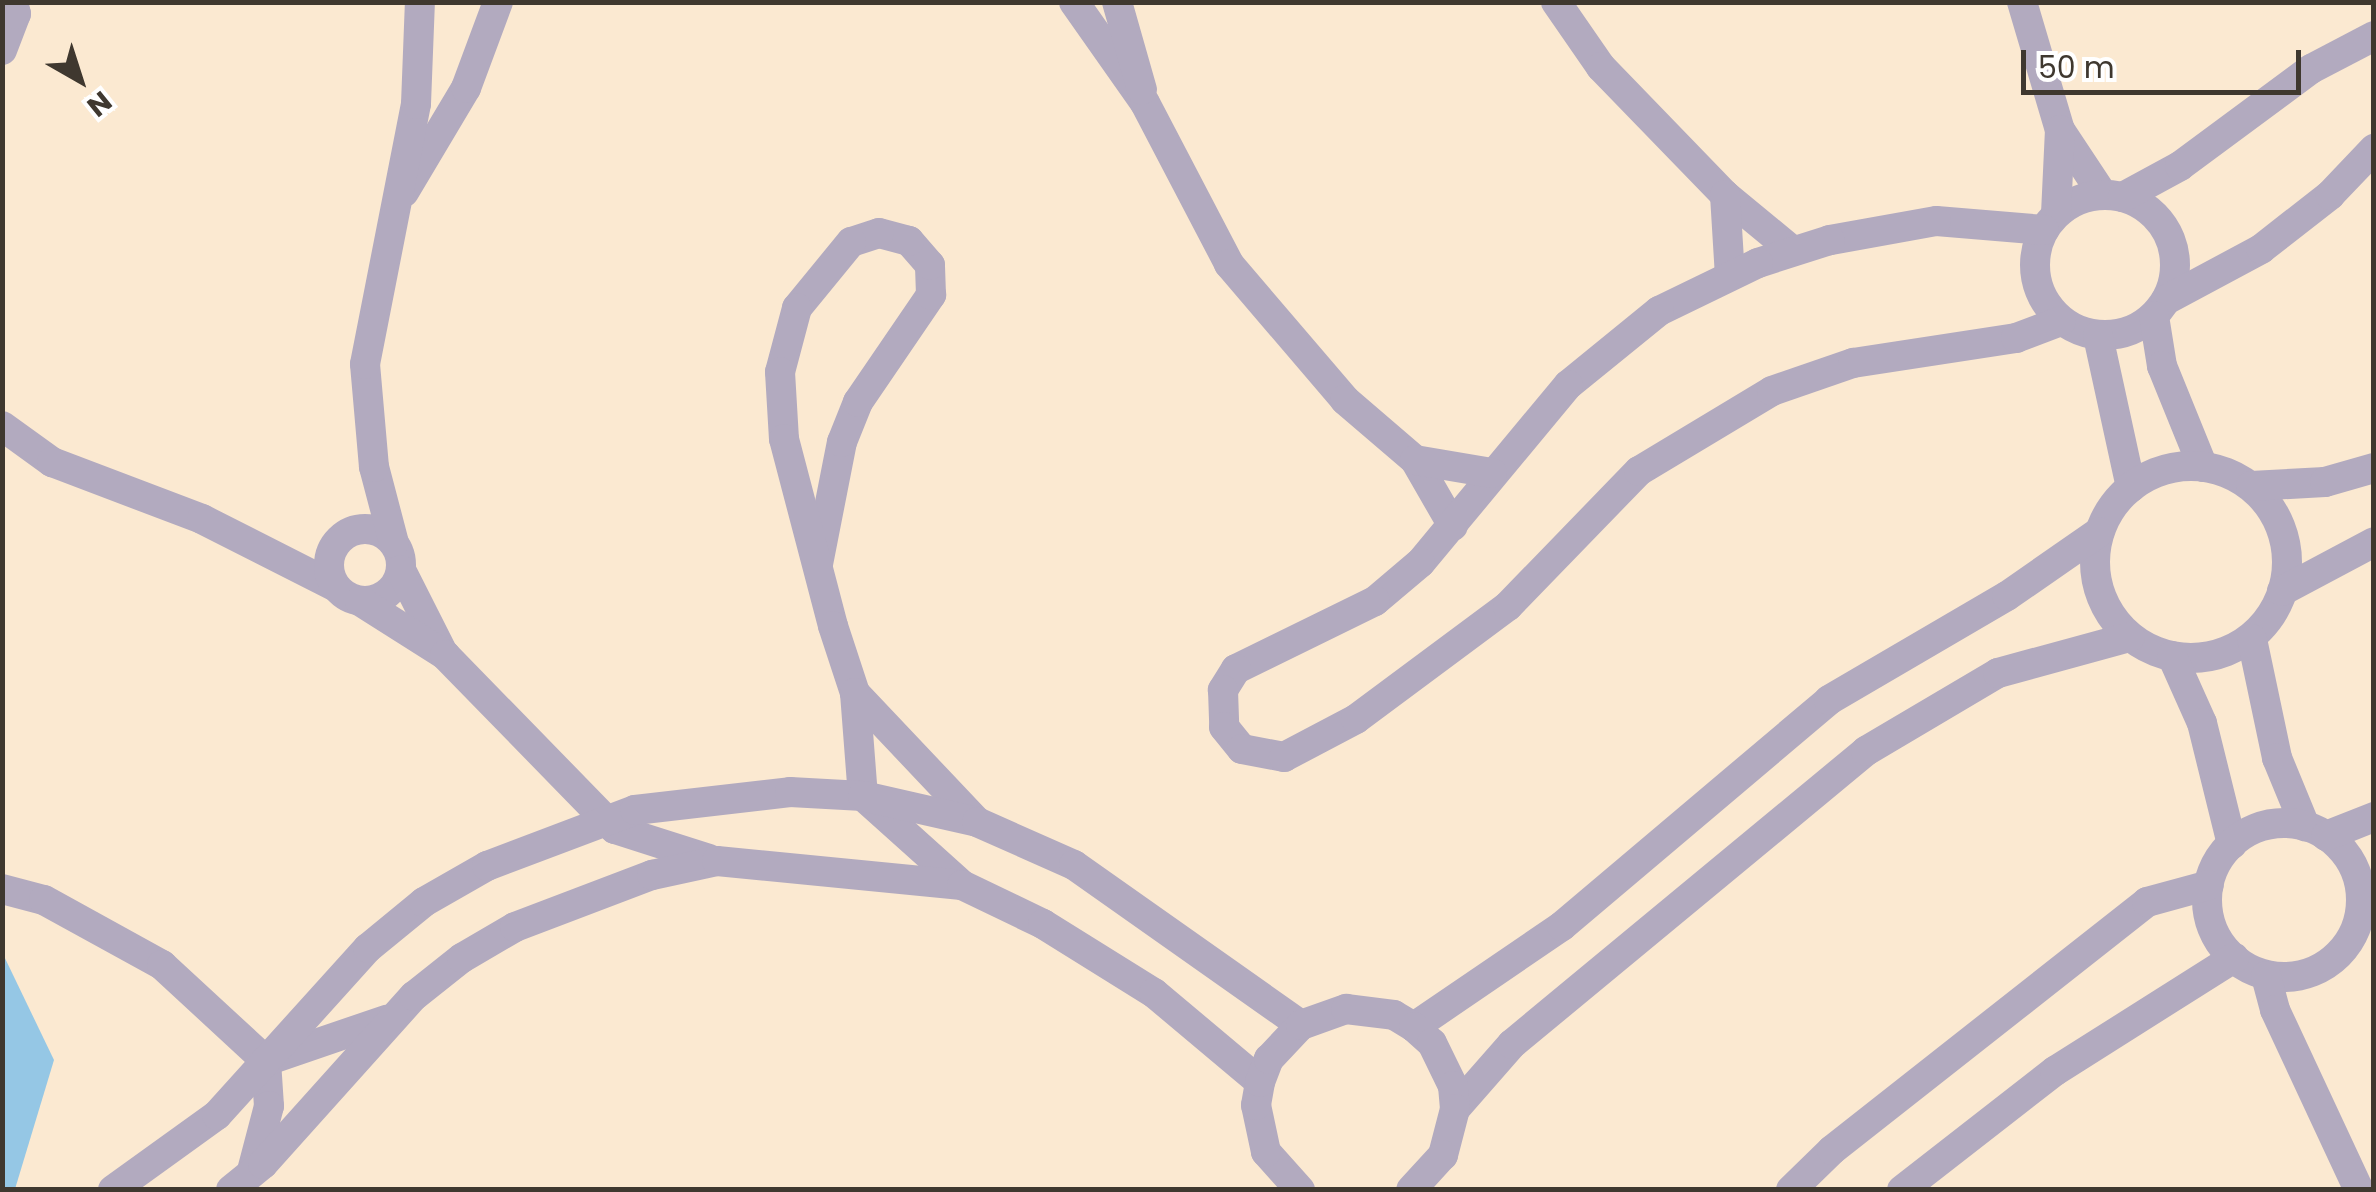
<!DOCTYPE html>
<style>
body{margin:0}
#map{position:relative;width:2376px;height:1192px;overflow:hidden;background:#fbe9d1;font-family:Poppins,sans-serif}
div>[style]{position:absolute}
.water>*{inset:0;background:#95c7e5}
.minor>*{height:30px;margin:-15px;padding:0 15px;transform-origin:15px;border-radius:15px;background:#b2aabf}
.minor>.ring{margin:-15px;padding:0;box-sizing:content-box;background:none;border:30px solid #b2aabf;border-radius:50%}
span{translate:-50% -50%;white-space:nowrap;text-align:center;line-height:1.15;-webkit-text-stroke:8px #fff;paint-order:stroke}
.frame{position:absolute;inset:0;border:5px solid #3f382f;pointer-events:none}
.north{position:absolute;left:30px;top:30px;width:100px;height:100px;-webkit-text-stroke:8px #fff;paint-order:stroke;rotate:141deg;font-size:28px;font-weight:700;line-height:40px;text-align:center;color:#3f382f}
.north::after{content:'';display:block;margin:auto;width:35px;height:45px;background:#3f382f;clip-path:polygon(50% 0,100% 100%,50% 72%,0 100%)}
.scale{position:absolute;left:2021px;top:50px;width:280px;height:45px;box-sizing:border-box;border:5px solid #3f382f;border-top:0;padding-left:12px;font-size:30px;line-height:35px;white-space:nowrap;color:#3f382f;-webkit-text-stroke:8px #fff;paint-order:stroke}
</style>
<div id="map">
<div class="water">
<i style="clip-path:polygon(2px 952px,54px 1060px,15px 1189px,3px 1189px)"></i>
</div>
<div class="minor">
<i style="left:1074px;top:2px;width:123px;rotate:54.9deg"></i>
<i style="left:1145px;top:103px;width:182px;rotate:62.4deg"></i>
<i style="left:1229px;top:264px;width:179px;rotate:49.5deg"></i>
<i style="left:1345px;top:400px;width:92px;rotate:40.6deg"></i>
<i style="left:1415px;top:460px;width:76px;rotate:60.1deg"></i>
<i style="left:1117px;top:2px;width:91px;rotate:74.1deg"></i>
<i style="left:1556px;top:2px;width:79px;rotate:55.3deg"></i>
<i style="left:1601px;top:67px;width:178px;rotate:45.9deg"></i>
<i style="left:1725px;top:195px;width:88px;rotate:39.5deg"></i>
<i style="left:2022px;top:2px;width:134px;rotate:73.5deg"></i>
<i style="left:2060px;top:130px;width:78px;rotate:56.5deg"></i>
<i style="left:2px;top:50px;width:39px;rotate:-69deg"></i>
<i style="left:16px;top:14px;width:12px;rotate:-104deg"></i>
<i style="left:404px;top:192px;width:121px;rotate:-59.2deg"></i>
<i style="left:466px;top:88px;width:92px;rotate:-69.6deg"></i>
<i class="ring" style="left:2035px;top:195px;width:110px;height:110px"></i>
<i style="left:1725px;top:195px;width:81px;rotate:86.5deg"></i>
<i style="left:2123px;top:197px;width:65px;rotate:-28.5deg"></i>
<i style="left:2180px;top:166px;width:163px;rotate:-36.5deg"></i>
<i style="left:2311px;top:69px;width:71px;rotate:-27.6deg"></i>
<i style="left:2056px;top:214px;width:84px;rotate:-87.3deg"></i>
<i style="left:2044px;top:230px;width:108px;rotate:-175.2deg"></i>
<i style="left:1936px;top:221px;width:108px;rotate:169.8deg"></i>
<i style="left:1830px;top:240px;width:76px;rotate:162.3deg"></i>
<i style="left:1758px;top:263px;width:110px;rotate:154.1deg"></i>
<i style="left:1659px;top:311px;width:117px;rotate:140.9deg"></i>
<i style="left:1568px;top:385px;width:231px;rotate:129.7deg"></i>
<i style="left:1420px;top:563px;width:59px;rotate:139.8deg"></i>
<i style="left:1375px;top:601px;width:155px;rotate:153.9deg"></i>
<i style="left:1236px;top:669px;width:25px;rotate:122deg"></i>
<i style="left:1223px;top:690px;width:37px;rotate:88deg"></i>
<i style="left:1224px;top:727px;width:28px;rotate:51deg"></i>
<i style="left:1242px;top:749px;width:43px;rotate:10.8deg"></i>
<i style="left:1284px;top:757px;width:81px;rotate:-27.8deg"></i>
<i style="left:1356px;top:719px;width:189px;rotate:-36.6deg"></i>
<i style="left:1508px;top:606px;width:188px;rotate:-45.9deg"></i>
<i style="left:1639px;top:471px;width:155px;rotate:-31deg"></i>
<i style="left:1772px;top:391px;width:86px;rotate:-19.1deg"></i>
<i style="left:1853px;top:363px;width:165px;rotate:-8.7deg"></i>
<i style="left:2016px;top:338px;width:48px;rotate:-20.7deg"></i>
<i style="left:2166px;top:300px;width:108px;rotate:-28.2deg"></i>
<i style="left:2261px;top:249px;width:88px;rotate:-38deg"></i>
<i style="left:2330px;top:195px;width:64px;rotate:-46.3deg"></i>
<i style="left:2154px;top:316px;width:51px;rotate:80.9deg"></i>
<i style="left:2162px;top:366px;width:109px;rotate:67.9deg"></i>
<i style="left:2098px;top:336px;width:155px;rotate:77.7deg"></i>
<i style="left:2px;top:426px;width:62px;rotate:35.8deg"></i>
<i style="left:52px;top:462px;width:160px;rotate:20.8deg"></i>
<i style="left:202px;top:519px;width:150px;rotate:26.9deg"></i>
<i style="left:1415px;top:460px;width:78px;rotate:9.6deg"></i>
<i class="ring" style="left:2095px;top:466px;width:162px;height:162px"></i>
<i style="left:2251px;top:486px;width:74px;rotate:-3.1deg"></i>
<i style="left:2325px;top:482px;width:51px;rotate:-15.9deg"></i>
<i class="ring" style="left:329px;top:529px;width:42px;height:42px"></i>
<i style="left:394px;top:543px;width:79px;rotate:-104.7deg"></i>
<i style="left:374px;top:467px;width:103px;rotate:-95deg"></i>
<i style="left:365px;top:364px;width:265px;rotate:-78.9deg"></i>
<i style="left:416px;top:104px;width:102px;rotate:-87.8deg"></i>
<i style="left:818px;top:564px;width:124px;rotate:-78.9deg"></i>
<i style="left:842px;top:442px;width:43px;rotate:-68.2deg"></i>
<i style="left:858px;top:402px;width:130px;rotate:-55.7deg"></i>
<i style="left:931px;top:295px;width:30px;rotate:-92deg"></i>
<i style="left:930px;top:265px;width:32px;rotate:-131deg"></i>
<i style="left:909px;top:241px;width:31px;rotate:-165deg"></i>
<i style="left:879px;top:233px;width:29px;rotate:162deg"></i>
<i style="left:851px;top:242px;width:85px;rotate:129.3deg"></i>
<i style="left:797px;top:308px;width:66px;rotate:104.9deg"></i>
<i style="left:780px;top:372px;width:67px;rotate:86.6deg"></i>
<i style="left:784px;top:439px;width:193px;rotate:75.3deg"></i>
<i style="left:833px;top:626px;width:71px;rotate:71.8deg"></i>
<i style="left:855px;top:693px;width:103px;rotate:85.6deg"></i>
<i style="left:863px;top:796px;width:130px;rotate:41.9deg"></i>
<i style="left:401px;top:570px;width:93px;rotate:63.2deg"></i>
<i style="left:2282px;top:591px;width:104px;rotate:-28deg"></i>
<i style="left:360px;top:601px;width:101px;rotate:32.4deg"></i>
<i style="left:445px;top:655px;width:243px;rotate:45.7deg"></i>
<i style="left:615px;top:829px;width:99px;rotate:17.7deg"></i>
<i style="left:2252px;top:639px;width:122px;rotate:78.1deg"></i>
<i style="left:2277px;top:758px;width:74px;rotate:67.6deg"></i>
<i style="left:2172px;top:656px;width:73px;rotate:65.9deg"></i>
<i style="left:2202px;top:723px;width:125px;rotate:76.1deg"></i>
<i style="left:855px;top:693px;width:176px;rotate:46.6deg"></i>
<i class="ring" style="left:2207px;top:823px;width:124px;height:124px"></i>
<i style="left:2326px;top:836px;width:52px;rotate:-21.6deg"></i>
<i style="left:2px;top:889px;width:43px;rotate:14.7deg"></i>
<i style="left:44px;top:900px;width:135px;rotate:28.8deg"></i>
<i style="left:162px;top:965px;width:142px;rotate:42.7deg"></i>
<i style="left:266px;top:1061px;width:45px;rotate:86.2deg"></i>
<i style="left:269px;top:1106px;width:67px;rotate:104.7deg"></i>
<i style="left:2266px;top:976px;width:35px;rotate:75deg"></i>
<i style="left:2275px;top:1010px;width:199px;rotate:65deg"></i>
<i style="left:1414px;top:1027px;width:179px;rotate:-34.3deg"></i>
<i style="left:1562px;top:926px;width:350px;rotate:-40.2deg"></i>
<i style="left:1829px;top:700px;width:206px;rotate:-30.3deg"></i>
<i style="left:2007px;top:596px;width:112px;rotate:-34.8deg"></i>
<i style="left:266px;top:1061px;width:127px;rotate:-18.9deg"></i>
<i style="left:1455px;top:1109px;width:86px;rotate:-48.8deg"></i>
<i style="left:1512px;top:1044px;width:460px;rotate:-39.6deg"></i>
<i style="left:1866px;top:751px;width:153px;rotate:-30.6deg"></i>
<i style="left:1998px;top:673px;width:137px;rotate:-15.3deg"></i>
<i style="left:113px;top:1190px;width:128px;rotate:-35.8deg"></i>
<i style="left:217px;top:1115px;width:225px;rotate:-47.9deg"></i>
<i style="left:368px;top:948px;width:72px;rotate:-39.4deg"></i>
<i style="left:424px;top:902px;width:73px;rotate:-29.7deg"></i>
<i style="left:487px;top:866px;width:158px;rotate:-20.7deg"></i>
<i style="left:635px;top:810px;width:156px;rotate:-6.6deg"></i>
<i style="left:790px;top:792px;width:73px;rotate:3.1deg"></i>
<i style="left:863px;top:796px;width:117px;rotate:12.8deg"></i>
<i style="left:977px;top:822px;width:106px;rotate:23.9deg"></i>
<i style="left:1074px;top:865px;width:278px;rotate:35.2deg"></i>
<i style="left:231px;top:1190px;width:41px;rotate:-39.1deg"></i>
<i style="left:263px;top:1164px;width:226px;rotate:-48.1deg"></i>
<i style="left:414px;top:996px;width:61px;rotate:-38.4deg"></i>
<i style="left:462px;top:958px;width:61px;rotate:-30.3deg"></i>
<i style="left:515px;top:927px;width:147px;rotate:-20.8deg"></i>
<i style="left:652px;top:875px;width:66px;rotate:-12.2deg"></i>
<i style="left:717px;top:861px;width:246px;rotate:5.6deg"></i>
<i style="left:962px;top:885px;width:90px;rotate:25.7deg"></i>
<i style="left:1043px;top:924px;width:131px;rotate:31.9deg"></i>
<i style="left:1154px;top:993px;width:138px;rotate:40deg"></i>
<i style="left:1300px;top:1190px;width:51px;rotate:-131.8deg"></i>
<i style="left:1266px;top:1152px;width:48px;rotate:-102deg"></i>
<i style="left:1256px;top:1105px;width:23px;rotate:-80deg"></i>
<i style="left:1260px;top:1082px;width:25px;rotate:-69deg"></i>
<i style="left:1269px;top:1059px;width:47px;rotate:-46.7deg"></i>
<i style="left:1301px;top:1025px;width:48px;rotate:-19.6deg"></i>
<i style="left:1346px;top:1009px;width:48px;rotate:7.1deg"></i>
<i style="left:1394px;top:1015px;width:23px;rotate:31deg"></i>
<i style="left:1414px;top:1027px;width:24px;rotate:42deg"></i>
<i style="left:1432px;top:1043px;width:48px;rotate:64deg"></i>
<i style="left:1453px;top:1086px;width:23px;rotate:85deg"></i>
<i style="left:1455px;top:1109px;width:48px;rotate:104.6deg"></i>
<i style="left:1443px;top:1155px;width:47px;rotate:132.4deg"></i>
<i style="left:1791px;top:1190px;width:57px;rotate:-44.3deg"></i>
<i style="left:1832px;top:1150px;width:401px;rotate:-38.2deg"></i>
<i style="left:2147px;top:902px;width:64px;rotate:-15.3deg"></i>
<i style="left:1902px;top:1190px;width:194px;rotate:-37.9deg"></i>
<i style="left:2055px;top:1071px;width:212px;rotate:-32.3deg"></i>
</div>
<div class="frame"></div>
<div class="north">N</div>
<div class="scale">50 m</div>
</div>
